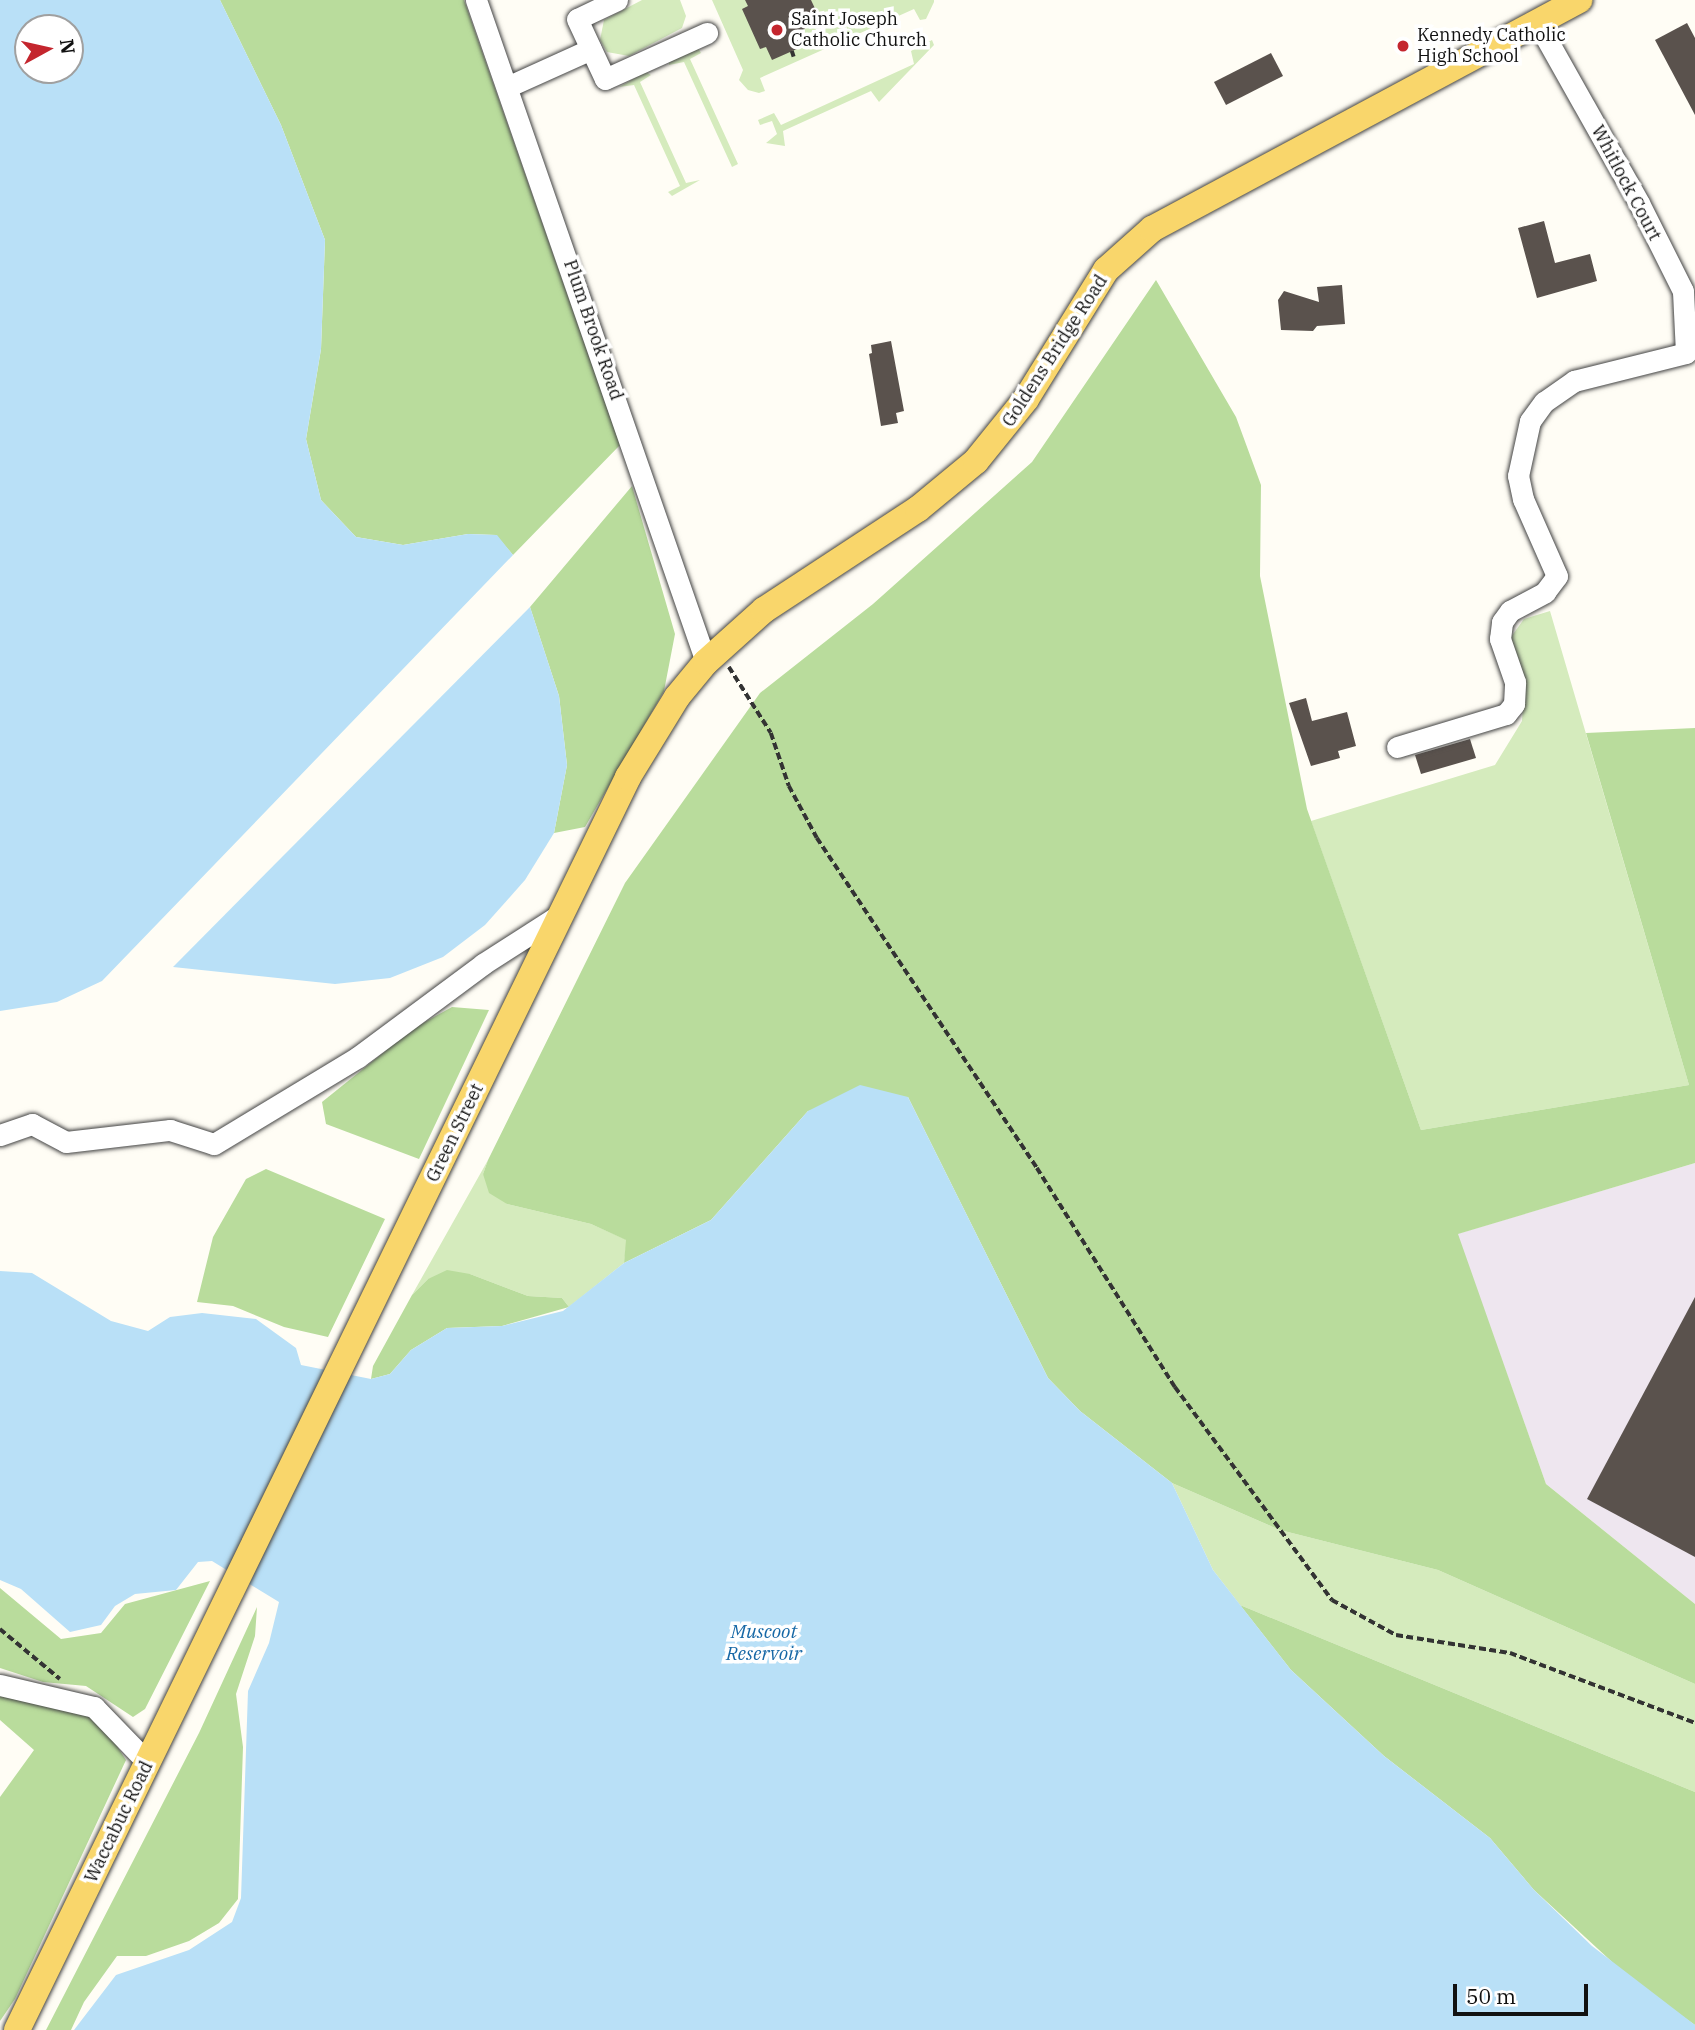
<!DOCTYPE html>
<style>
body{margin:0}
#map{position:relative;width:1695px;height:2030px;overflow:hidden;background:#fffdf5;font-family:"IBM Plex Serif",serif}
div>[style]{position:absolute}
.industrial>*{inset:0;background:#eee6ef}
.green>*{inset:0;background:#d5ebbd}
.forest>*{inset:0;background:#b9dc9c}
.water>*{inset:0;background:#b9e0f7}
.building>*{inset:0;background:#5a524d}
.path>*{height:3.5px;margin-top:-1.75px;transform-origin:0;background:repeating-linear-gradient(90deg,#333 0 7px,transparent 0 10.5px)}
.roads{filter:drop-shadow(0 0 2px #444) drop-shadow(0 0 2px #444)}
.minor>*{height:21px;margin:-10.5px;padding:0 10.5px;transform-origin:10.5px;border-radius:10.5px;background:#fff}
.major>*{height:26px;margin:-13px;padding:0 13px;transform-origin:13px;border-radius:13px;background:#f9d66b}
.dots>*{width:19px;height:19px;translate:-50% -50%;box-sizing:border-box;border:4px solid #fff;border-radius:50%}
span{translate:-50% -50%;white-space:nowrap;text-align:center;line-height:1.15;-webkit-text-stroke:7px #fff;paint-order:stroke}
.poi-label{font-size:18px;color:#111}
.left{translate:0 -50%;text-align:left}
.street-label{font-size:18px;color:#111}
.water-label{font-size:19px;color:#1768a6;font-style:italic}
.north{position:absolute;left:14px;top:14px;width:70px;height:70px;box-sizing:border-box;background:#fff;border:2px solid #a0a0a0;border-radius:50%;rotate:82deg;font-size:19px;font-weight:700;line-height:28px;text-align:center;color:#111}
.north::after{content:'';display:block;margin:auto;width:24px;height:32px;background:#c4262e;clip-path:polygon(50% 0,100% 100%,50% 72%,0 100%)}
.scale{position:absolute;left:1453px;top:1984px;width:135px;height:32px;box-sizing:border-box;border:4px solid #111;border-top:0;padding-left:9px;font-size:21px;line-height:24px;white-space:nowrap;color:#111;-webkit-text-stroke:5px #fff;paint-order:stroke}
</style>
<div id="map">
<div class="industrial">
<i style="clip-path:polygon(1695px 1163px,1695px 1604px,1546px 1484px,1457px 1234px)"></i>
</div>
<div class="green">
<i style="clip-path:polygon(642px 0,680px 0,686px 16px,682px 28px,629px 56px,607px 52px,600px 40px,604px 20px)"></i>
<i style="clip-path:polygon(712px 0,934px 0,934px 2px,926px 19px,920px 20px,914px 9px,760px 78px,765px 91px,759px 93px,748px 90px,739px 80px,743px 70px)"></i>
<i style="clip-path:polygon(932px 40px,934px 45px,879px 102px,871px 91px,783px 131px,785px 146px,766px 143px,777px 134px,772px 121px,760px 125px,758px 120px,774px 113px,781px 125px,914px 64px,911px 51px)"></i>
<i style="clip-path:polygon(698px 48px,701px 53px,690px 59px,738px 164px,732px 167px,684px 62px,669px 65px,669px 61px)"></i>
<i style="clip-path:polygon(646px 72px,651px 75px,640px 82px,686px 183px,700px 180px,672px 196px,668px 192px,680px 186px,634px 85px,619px 87px)"></i>
<i style="clip-path:polygon(1550px 611px,1689px 1085px,1421px 1130px,1311px 821px,1495px 765px,1522px 721px,1524px 692px,1511px 637px,1524px 619px)"></i>
<i style="clip-path:polygon(488px 1160px,483px 1174px,507px 1204px,591px 1224px,627px 1240px,624px 1263px,569px 1307px,562px 1298px,528px 1296px,470px 1274px,428px 1279px,412px 1295px)"></i>
<i style="clip-path:polygon(1172px 1483px,1280px 1530px,1438px 1570px,1695px 1684px,1695px 1792px,1240px 1605px,1213px 1570px)"></i>
</div>
<div class="forest">
<i style="clip-path:polygon(220px 0,464px 0,620px 445px,513px 555px,496px 535px,468px 534px,403px 545px,356px 537px,321px 500px,306px 439px,321px 349px,325px 240px,281px 125px)"></i>
<i style="clip-path:polygon(1156px 280px,1236px 417px,1261px 485px,1260px 576px,1307px 809px,1421px 1130px,1689px 1085px,1586px 733px,1695px 728px,1695px 1163px,1458px 1234px,1546px 1484px,1695px 1604px,1695px 1684px,1438px 1570px,1280px 1530px,1172px 1483px,1080px 1411px,1048px 1378px,908px 1097px,808px 1111px,711px 1220px,624px 1263px,626px 1240px,591px 1224px,507px 1204px,489px 1193px,483px 1174px,488px 1160px,625px 883px,760px 693px,873px 604px,1032px 462px)"></i>
<i style="clip-path:polygon(632px 486px,675px 634px,664px 691px,585px 827px,554px 833px,567px 765px,559px 696px,530px 607px)"></i>
<i style="clip-path:polygon(452px 1007px,489px 1010px,419px 1159px,326px 1124px,322px 1102px,414px 1028px)"></i>
<i style="clip-path:polygon(266px 1169px,385px 1219px,328px 1337px,284px 1327px,233px 1306px,197px 1302px,213px 1237px,246px 1179px)"></i>
<i style="clip-path:polygon(447px 1270px,470px 1274px,528px 1296px,562px 1298px,569px 1307px,502px 1326px,447px 1328px,411px 1350px,390px 1374px,371px 1379px,373px 1366px,412px 1295px,428px 1279px)"></i>
<i style="clip-path:polygon(210px 1581px,145px 1709px,133px 1717px,86px 1686px,43px 1682px,0 1668px,0 1588px,61px 1639px,101px 1633px,125px 1604px)"></i>
<i style="clip-path:polygon(1240px 1605px,1695px 1792px,1695px 2025px,1636px 1984px,1534px 1890px,1490px 1838px,1384px 1756px,1291px 1670px)"></i>
<i style="clip-path:polygon(257px 1607px,255px 1636px,236px 1694px,243px 1747px,238px 1899px,219px 1923px,189px 1941px,146px 1956px,117px 1956px,84px 2002px,71px 2030px,46px 2030px,199px 1733px)"></i>
<i style="clip-path:polygon(0 1692px,17px 1693px,100px 1720px,126px 1760px,15px 1999px,0 2021px,0 1797px,34px 1750px,0 1720px)"></i>
</div>
<div class="water">
<i style="clip-path:polygon(evenodd,0 0,220px 0,281px 125px,325px 240px,321px 349px,306px 439px,321px 500px,356px 537px,403px 545px,468px 534px,497px 535px,513px 555px,102px 981px,57px 1002px,0 1011px,0 0,70px 28px,70px 70px,28px 70px,28px 28px,70px 28px)"></i>
<i style="clip-path:polygon(530px 607px,559px 696px,567px 765px,554px 833px,525px 880px,485px 925px,443px 957px,390px 978px,335px 984px,173px 967px)"></i>
<i style="clip-path:polygon(860px 1085px,908px 1097px,1048px 1378px,1080px 1411px,1172px 1483px,1213px 1570px,1291px 1670px,1384px 1756px,1490px 1838px,1534px 1890px,1592px 1946px,1695px 2025px,1695px 2030px,74px 2030px,116px 1975px,189px 1950px,232px 1922px,241px 1898px,248px 1691px,269px 1643px,279px 1602px,212px 1561px,198px 1562px,176px 1590px,135px 1594px,115px 1606px,101px 1625px,70px 1632px,21px 1589px,0 1580px,0 1271px,32px 1273px,111px 1321px,148px 1331px,170px 1317px,202px 1313px,256px 1319px,296px 1348px,301px 1365px,371px 1379px,390px 1374px,411px 1350px,447px 1328px,502px 1326px,563px 1311px,624px 1263px,711px 1220px,808px 1111px)"></i>
</div>
<div class="building">
<i style="clip-path:polygon(745px 0,811px 0,819px 17px,803px 24px,805px 29px,800px 31px,806px 45px,772px 60px,766px 47px,760px 49px,742px 9px,748px 6px)"></i>
<i style="clip-path:polygon(1687px 23px,1695px 38px,1695px 115px,1655px 40px)"></i>
<i style="clip-path:polygon(1271px 53px,1283px 76px,1226px 105px,1214px 82px)"></i>
<i style="clip-path:polygon(1544px 221px,1555px 263px,1590px 254px,1597px 281px,1537px 298px,1518px 228px)"></i>
<i style="clip-path:polygon(1342px 285px,1345px 324px,1317px 326px,1313px 331px,1281px 330px,1278px 300px,1284px 291px,1319px 302px,1317px 287px)"></i>
<i style="clip-path:polygon(891px 341px,904px 411px,896px 413px,898px 423px,881px 426px,869px 354px,872px 353px,871px 345px)"></i>
<i style="clip-path:polygon(1306px 698px,1312px 721px,1347px 712px,1356px 746px,1338px 751px,1340px 758px,1311px 766px,1289px 703px)"></i>
<i style="clip-path:polygon(1470px 739px,1476px 758px,1421px 774px,1415px 755px)"></i>
<i style="clip-path:polygon(1695px 1297px,1695px 1557px,1587px 1499px)"></i>
</div>
<div class="path">
<i style="left:792px;top:51px;width:6px;rotate:72deg"></i>
<i style="left:729px;top:667px;width:78px;rotate:57.5deg"></i>
<i style="left:771px;top:733px;width:56px;rotate:71.2deg"></i>
<i style="left:789px;top:786px;width:59px;rotate:61.7deg"></i>
<i style="left:817px;top:838px;width:397px;rotate:56.3deg"></i>
<i style="left:1037px;top:1168px;width:259px;rotate:57.8deg"></i>
<i style="left:1175px;top:1387px;width:265px;rotate:53.6deg"></i>
<i style="left:1332px;top:1600px;width:73px;rotate:28.7deg"></i>
<i style="left:1396px;top:1635px;width:115px;rotate:9deg"></i>
<i style="left:1510px;top:1653px;width:198px;rotate:20.7deg"></i>
<i style="left:0;top:1629px;width:78px;rotate:39.8deg"></i>
</div>
<div class="roads">
<div class="minor">
<i style="left:476px;top:0;width:701px;rotate:70.84deg"></i>
<i style="left:617px;top:0;width:44px;rotate:154.6deg"></i>
<i style="left:577px;top:19px;width:66px;rotate:65deg"></i>
<i style="left:605px;top:79px;width:112px;rotate:-24.3deg"></i>
<i style="left:507px;top:87px;width:92px;rotate:-24.3deg"></i>
<i style="left:1397px;top:747px;width:114px;rotate:-16.8deg"></i>
<i style="left:1506px;top:714px;width:13px;rotate:-51deg"></i>
<i style="left:1514px;top:704px;width:22px;rotate:-87deg"></i>
<i style="left:1515px;top:682px;width:46px;rotate:-109.2deg"></i>
<i style="left:1500px;top:639px;width:17px;rotate:-83deg"></i>
<i style="left:1502px;top:622px;width:14px;rotate:-54deg"></i>
<i style="left:1510px;top:611px;width:40px;rotate:-28deg"></i>
<i style="left:1545px;top:592px;width:20px;rotate:-53deg"></i>
<i style="left:1557px;top:576px;width:84px;rotate:-113.8deg"></i>
<i style="left:1523px;top:499px;width:24px;rotate:-102deg"></i>
<i style="left:1518px;top:476px;width:56px;rotate:-77.7deg"></i>
<i style="left:1530px;top:421px;width:24px;rotate:-54deg"></i>
<i style="left:1544px;top:402px;width:37px;rotate:-35deg"></i>
<i style="left:1574px;top:381px;width:115px;rotate:-14deg"></i>
<i style="left:1686px;top:353px;width:62px;rotate:-92.8deg"></i>
<i style="left:1683px;top:291px;width:98px;rotate:-116.6deg"></i>
<i style="left:1639px;top:203px;width:208px;rotate:-119.4deg"></i>
<i style="left:0;top:1135px;width:34px;rotate:-19deg"></i>
<i style="left:32px;top:1124px;width:38px;rotate:28deg"></i>
<i style="left:66px;top:1142px;width:105px;rotate:-6.6deg"></i>
<i style="left:170px;top:1130px;width:46px;rotate:17.7deg"></i>
<i style="left:214px;top:1144px;width:168px;rotate:-31.1deg"></i>
<i style="left:358px;top:1057px;width:156px;rotate:-36.6deg"></i>
<i style="left:483px;top:964px;width:93px;rotate:-32.7deg"></i>
<i style="left:0;top:1685px;width:97px;rotate:13.2deg"></i>
<i style="left:94px;top:1707px;width:78px;rotate:46deg"></i>
</div>
<div class="major">
<i style="left:17px;top:2030px;width:1394px;rotate:-64deg"></i>
<i style="left:628px;top:777px;width:94px;rotate:-58.5deg"></i>
<i style="left:677px;top:697px;width:45px;rotate:-50.4deg"></i>
<i style="left:706px;top:662px;width:78px;rotate:-41.9deg"></i>
<i style="left:764px;top:610px;width:184px;rotate:-33.3deg"></i>
<i style="left:918px;top:509px;width:75px;rotate:-39.6deg"></i>
<i style="left:976px;top:461px;width:80px;rotate:-51.1deg"></i>
<i style="left:1026px;top:399px;width:152px;rotate:-58.2deg"></i>
<i style="left:1106px;top:270px;width:62px;rotate:-41.7deg"></i>
<i style="left:1152px;top:229px;width:485px;rotate:-28.2deg"></i>
</div>
</div>
<div class="dots">
<i style="left:777px;top:30px;background:#c4262e"></i>
<i style="left:1403px;top:46px;background:#c4262e"></i>
</div>
<div class="poi-label">
<span class="left" style="left:791px;top:30px">Saint Joseph<br>Catholic Church</span>
<span class="left" style="left:1417px;top:46px">Kennedy Catholic<br>High School</span>
</div>
<div class="street-label">
<span style="left:1626px;top:183px;rotate:62deg">Whitlock Court</span>
<span style="left:593px;top:330px;rotate:71deg">Plum Brook Road</span>
<span style="left:1055px;top:351px;rotate:-57deg">Goldens Bridge Road</span>
<span style="left:455px;top:1133px;rotate:-64deg">Green Street</span>
<span style="left:119px;top:1822px;rotate:-64deg">Waccabuc Road</span>
</div>
<div class="water-label">
<span style="left:764px;top:1643px">Muscoot<br>Reservoir</span>
</div>
<div class="north">N</div>
<div class="scale">50 m</div>
</div>
